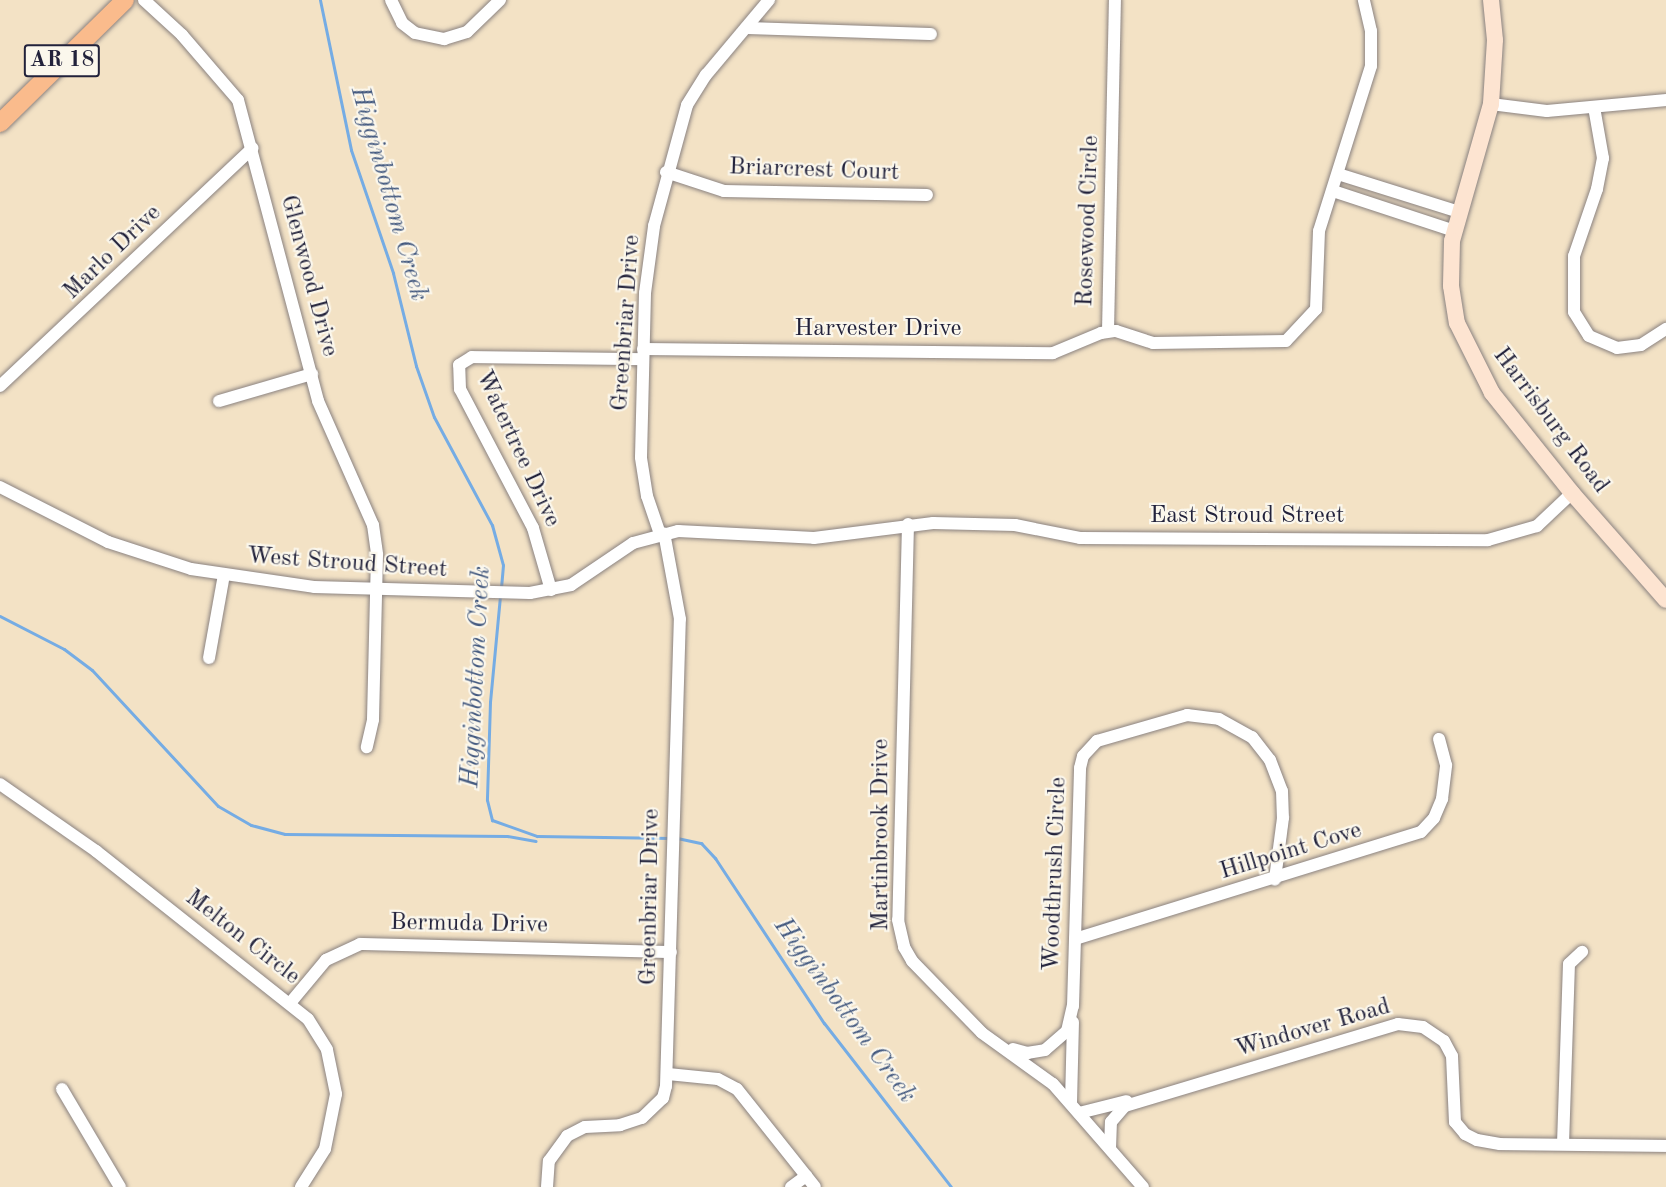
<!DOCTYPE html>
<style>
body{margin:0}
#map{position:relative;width:1666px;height:1187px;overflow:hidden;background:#f3e2c5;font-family:"Old Standard TT",serif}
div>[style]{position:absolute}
.stream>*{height:3px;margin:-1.5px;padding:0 1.5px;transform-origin:1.5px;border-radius:1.5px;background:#75ace4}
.roads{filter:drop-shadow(0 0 2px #8a8280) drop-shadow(0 0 2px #8a8280)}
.street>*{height:12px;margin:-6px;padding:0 6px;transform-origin:6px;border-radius:6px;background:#fff}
.secondary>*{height:16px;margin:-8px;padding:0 8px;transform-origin:8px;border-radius:8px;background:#fde4d1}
.primary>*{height:18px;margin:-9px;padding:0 9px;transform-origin:9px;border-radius:9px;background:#fabb8c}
span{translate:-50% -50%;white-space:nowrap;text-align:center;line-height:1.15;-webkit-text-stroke:4.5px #fbf7ec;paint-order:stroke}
.shield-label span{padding:2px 4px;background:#fbf7ec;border:2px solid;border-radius:4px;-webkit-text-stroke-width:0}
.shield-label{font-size:22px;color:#22223b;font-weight:700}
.street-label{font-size:24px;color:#22223b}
.water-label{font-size:26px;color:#43597f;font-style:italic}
</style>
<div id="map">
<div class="stream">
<i style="left:320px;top:0;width:153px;rotate:78.3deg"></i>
<i style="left:351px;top:150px;width:130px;rotate:71.1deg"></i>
<i style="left:393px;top:273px;width:96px;rotate:76.1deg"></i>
<i style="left:416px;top:366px;width:54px;rotate:70.6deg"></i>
<i style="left:434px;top:417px;width:123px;rotate:61.8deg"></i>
<i style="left:492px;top:525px;width:41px;rotate:74.6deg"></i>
<i style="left:503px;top:565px;width:25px;rotate:95deg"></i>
<i style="left:500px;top:596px;width:106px;rotate:95.4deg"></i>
<i style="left:490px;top:702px;width:98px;rotate:91.8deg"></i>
<i style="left:487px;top:800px;width:21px;rotate:76deg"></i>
<i style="left:492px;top:820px;width:48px;rotate:19.6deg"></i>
<i style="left:537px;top:836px;width:134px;rotate:0.9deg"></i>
<i style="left:0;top:616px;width:72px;rotate:27.3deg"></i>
<i style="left:64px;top:649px;width:35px;rotate:37deg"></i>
<i style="left:92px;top:670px;width:185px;rotate:47.2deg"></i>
<i style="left:218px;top:806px;width:38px;rotate:30deg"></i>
<i style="left:251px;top:825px;width:35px;rotate:15deg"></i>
<i style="left:285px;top:834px;width:222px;rotate:0.5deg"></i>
<i style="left:507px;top:836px;width:29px;rotate:10deg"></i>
<i style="left:677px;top:838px;width:25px;rotate:12deg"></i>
<i style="left:701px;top:843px;width:21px;rotate:47deg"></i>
<i style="left:715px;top:858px;width:198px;rotate:56.6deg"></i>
<i style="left:824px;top:1023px;width:207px;rotate:52.2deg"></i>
</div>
<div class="roads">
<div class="street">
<i style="left:144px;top:0;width:52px;rotate:42.6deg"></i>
<i style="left:182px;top:35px;width:86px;rotate:49.3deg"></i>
<i style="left:238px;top:100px;width:311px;rotate:75.1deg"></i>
<i style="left:318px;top:401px;width:136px;rotate:66.1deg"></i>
<i style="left:373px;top:525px;width:30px;rotate:82deg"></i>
<i style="left:377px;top:555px;width:165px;rotate:91.4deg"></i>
<i style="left:373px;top:720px;width:28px;rotate:103deg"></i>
<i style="left:391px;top:0;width:25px;rotate:64deg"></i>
<i style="left:402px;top:23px;width:16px;rotate:38deg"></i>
<i style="left:415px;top:33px;width:30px;rotate:12deg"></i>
<i style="left:444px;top:39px;width:24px;rotate:-17deg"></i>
<i style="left:467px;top:32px;width:46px;rotate:-44.1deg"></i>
<i style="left:746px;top:28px;width:185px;rotate:1.9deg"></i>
<i style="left:1491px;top:104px;width:56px;rotate:7.1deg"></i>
<i style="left:1547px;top:111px;width:120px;rotate:-5.3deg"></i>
<i style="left:1594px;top:107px;width:52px;rotate:80deg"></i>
<i style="left:1603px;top:158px;width:32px;rotate:101deg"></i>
<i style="left:1597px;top:189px;width:71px;rotate:108.9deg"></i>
<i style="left:1574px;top:256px;width:56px;rotate:90deg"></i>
<i style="left:1574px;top:312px;width:28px;rotate:58deg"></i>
<i style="left:1589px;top:336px;width:30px;rotate:23deg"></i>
<i style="left:1617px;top:348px;width:24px;rotate:-7deg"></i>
<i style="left:1641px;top:345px;width:30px;rotate:-33deg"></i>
<i style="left:666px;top:172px;width:61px;rotate:18.1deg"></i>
<i style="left:724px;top:191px;width:203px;rotate:1.1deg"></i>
<i style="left:1338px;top:174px;width:127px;rotate:17.4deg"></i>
<i style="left:1333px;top:191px;width:128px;rotate:18.2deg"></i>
<i style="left:1108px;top:331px;width:331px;rotate:-88.8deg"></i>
<i style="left:643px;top:349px;width:410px;rotate:0.6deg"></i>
<i style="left:1053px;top:353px;width:52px;rotate:-22.6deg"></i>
<i style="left:1101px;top:333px;width:15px;rotate:-8deg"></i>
<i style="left:1116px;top:331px;width:39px;rotate:18deg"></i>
<i style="left:1153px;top:343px;width:133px;rotate:-0.9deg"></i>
<i style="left:1286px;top:341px;width:44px;rotate:-46.8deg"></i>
<i style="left:1316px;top:309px;width:78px;rotate:-87.8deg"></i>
<i style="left:1319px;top:231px;width:173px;rotate:-72.5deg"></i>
<i style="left:1371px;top:66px;width:35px;rotate:-90deg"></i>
<i style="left:1371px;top:31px;width:32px;rotate:-103deg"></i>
<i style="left:0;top:386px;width:347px;rotate:-43.3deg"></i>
<i style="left:219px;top:401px;width:97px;rotate:-16.2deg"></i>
<i style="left:0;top:487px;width:121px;rotate:27deg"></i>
<i style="left:108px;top:542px;width:87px;rotate:18deg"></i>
<i style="left:191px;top:569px;width:124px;rotate:8.3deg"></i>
<i style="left:314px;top:587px;width:216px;rotate:1.6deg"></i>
<i style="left:530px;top:593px;width:42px;rotate:-11deg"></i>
<i style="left:571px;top:585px;width:75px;rotate:-34.1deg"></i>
<i style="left:633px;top:543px;width:47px;rotate:-14.9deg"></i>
<i style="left:678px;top:531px;width:136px;rotate:2.9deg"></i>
<i style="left:814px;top:538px;width:120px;rotate:-7.2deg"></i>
<i style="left:933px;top:523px;width:82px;rotate:1.4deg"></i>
<i style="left:1015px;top:525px;width:66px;rotate:11.3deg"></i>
<i style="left:1080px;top:538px;width:408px;rotate:0.3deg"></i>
<i style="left:1488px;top:540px;width:51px;rotate:-15.9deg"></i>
<i style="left:1537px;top:526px;width:48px;rotate:-43.3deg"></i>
<i style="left:908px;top:524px;width:396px;rotate:91.4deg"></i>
<i style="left:898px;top:920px;width:28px;rotate:77deg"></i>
<i style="left:904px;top:947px;width:16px;rotate:60deg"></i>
<i style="left:912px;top:961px;width:100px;rotate:45.8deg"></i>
<i style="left:982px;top:1033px;width:87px;rotate:35.7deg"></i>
<i style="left:1053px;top:1084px;width:137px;rotate:48.9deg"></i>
<i style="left:660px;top:534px;width:40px;rotate:-108.9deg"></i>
<i style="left:647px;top:496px;width:39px;rotate:-99deg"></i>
<i style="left:641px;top:457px;width:164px;rotate:-88.6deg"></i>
<i style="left:645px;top:293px;width:68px;rotate:-82.3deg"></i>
<i style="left:654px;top:226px;width:125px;rotate:-74.7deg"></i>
<i style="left:687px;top:105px;width:36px;rotate:-58deg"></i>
<i style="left:706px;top:75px;width:98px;rotate:-50deg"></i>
<i style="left:551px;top:590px;width:65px;rotate:-106.2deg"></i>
<i style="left:533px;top:528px;width:157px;rotate:-117.7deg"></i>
<i style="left:460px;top:389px;width:24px;rotate:-92deg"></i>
<i style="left:459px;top:365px;width:15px;rotate:-32deg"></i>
<i style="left:472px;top:357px;width:170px;rotate:0.7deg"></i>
<i style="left:209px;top:658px;width:84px;rotate:-79.8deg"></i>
<i style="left:0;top:784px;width:117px;rotate:34.9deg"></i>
<i style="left:96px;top:851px;width:270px;rotate:38.4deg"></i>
<i style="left:308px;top:1019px;width:36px;rotate:58deg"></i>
<i style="left:327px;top:1050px;width:45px;rotate:78.4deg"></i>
<i style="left:336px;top:1094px;width:56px;rotate:101.3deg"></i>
<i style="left:325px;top:1149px;width:45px;rotate:122.3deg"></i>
<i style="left:1075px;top:939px;width:362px;rotate:-17.2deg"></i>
<i style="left:1421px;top:832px;width:19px;rotate:-47deg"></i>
<i style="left:1434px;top:818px;width:21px;rotate:-67deg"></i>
<i style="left:1442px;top:799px;width:34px;rotate:-83deg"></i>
<i style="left:1446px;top:765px;width:27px;rotate:-105deg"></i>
<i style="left:291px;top:1002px;width:55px;rotate:-50.2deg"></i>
<i style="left:326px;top:960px;width:38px;rotate:-25deg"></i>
<i style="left:360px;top:944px;width:311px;rotate:1.5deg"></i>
<i style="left:1013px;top:1049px;width:15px;rotate:16deg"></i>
<i style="left:1027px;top:1053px;width:18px;rotate:-9deg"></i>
<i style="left:1045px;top:1050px;width:29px;rotate:-41deg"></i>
<i style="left:1067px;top:1031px;width:26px;rotate:-77deg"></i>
<i style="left:1073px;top:1006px;width:238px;rotate:-88.3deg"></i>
<i style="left:1080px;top:768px;width:12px;rotate:-76deg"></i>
<i style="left:1083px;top:756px;width:21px;rotate:-47deg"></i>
<i style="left:1097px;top:741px;width:94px;rotate:-16.1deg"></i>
<i style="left:1187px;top:715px;width:32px;rotate:7deg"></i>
<i style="left:1219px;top:719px;width:38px;rotate:29deg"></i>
<i style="left:1252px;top:737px;width:29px;rotate:52deg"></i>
<i style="left:1270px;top:760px;width:33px;rotate:69deg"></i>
<i style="left:1282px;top:791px;width:27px;rotate:88deg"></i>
<i style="left:1283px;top:818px;width:62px;rotate:97.5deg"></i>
<i style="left:668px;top:1074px;width:50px;rotate:5.7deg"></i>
<i style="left:718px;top:1079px;width:21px;rotate:28deg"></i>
<i style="left:737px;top:1089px;width:125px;rotate:51.5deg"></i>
<i style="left:62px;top:1089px;width:114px;rotate:59.4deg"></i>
<i style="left:1071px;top:1103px;width:81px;rotate:-88.6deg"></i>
<i style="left:1079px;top:1113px;width:49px;rotate:-14deg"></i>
<i style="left:1563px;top:1144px;width:180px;rotate:-88.1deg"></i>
<i style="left:1569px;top:964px;width:18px;rotate:-43deg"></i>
<i style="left:1110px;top:1149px;width:27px;rotate:-88deg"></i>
<i style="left:1111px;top:1122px;width:21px;rotate:-49deg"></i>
<i style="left:1125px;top:1106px;width:285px;rotate:-16.7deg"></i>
<i style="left:1398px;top:1024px;width:25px;rotate:7deg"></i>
<i style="left:1423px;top:1027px;width:25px;rotate:34deg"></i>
<i style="left:1444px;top:1041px;width:17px;rotate:62deg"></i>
<i style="left:1452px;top:1056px;width:66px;rotate:87.4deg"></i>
<i style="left:1455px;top:1122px;width:16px;rotate:50deg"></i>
<i style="left:1465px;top:1134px;width:13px;rotate:27deg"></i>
<i style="left:1477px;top:1140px;width:23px;rotate:10deg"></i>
<i style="left:1500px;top:1144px;width:166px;rotate:0.7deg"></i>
<i style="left:547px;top:1187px;width:26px;rotate:-86deg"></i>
<i style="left:549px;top:1161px;width:31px;rotate:-54deg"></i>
<i style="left:567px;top:1136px;width:20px;rotate:-27deg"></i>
<i style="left:585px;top:1127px;width:35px;rotate:-3deg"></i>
<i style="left:620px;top:1125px;width:23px;rotate:-18deg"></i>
<i style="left:642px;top:1118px;width:29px;rotate:-44deg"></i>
<i style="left:663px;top:1098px;width:12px;rotate:-76deg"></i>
<i style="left:666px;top:1086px;width:467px;rotate:-88.3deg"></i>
<i style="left:680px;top:619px;width:87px;rotate:-100.5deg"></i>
<i style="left:791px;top:1187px;width:19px;rotate:-36deg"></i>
</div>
<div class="secondary">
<i style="left:1491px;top:0;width:40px;rotate:84.3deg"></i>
<i style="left:1495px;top:40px;width:64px;rotate:93.6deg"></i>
<i style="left:1491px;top:104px;width:142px;rotate:105.9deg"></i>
<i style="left:1452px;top:241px;width:45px;rotate:91.3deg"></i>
<i style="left:1451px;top:286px;width:37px;rotate:81deg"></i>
<i style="left:1457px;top:323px;width:78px;rotate:63.4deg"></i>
<i style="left:1492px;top:393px;width:128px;rotate:51.3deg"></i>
<i style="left:1572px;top:493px;width:142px;rotate:48.7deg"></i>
</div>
<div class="primary">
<i style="left:0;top:123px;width:175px;rotate:-44.5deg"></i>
</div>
</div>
<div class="shield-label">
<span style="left:62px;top:61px">AR 18</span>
</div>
<div class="street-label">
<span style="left:814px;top:171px;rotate:2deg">Briarcrest Court</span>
<span style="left:1089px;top:221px;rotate:-88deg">Rosewood Circle</span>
<span style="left:113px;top:253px;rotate:-44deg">Marlo Drive</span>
<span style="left:308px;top:276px;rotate:75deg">Glenwood Drive</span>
<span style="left:627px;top:323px;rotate:-86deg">Greenbriar Drive</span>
<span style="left:878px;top:330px">Harvester Drive</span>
<span style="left:1550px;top:421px;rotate:53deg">Harrisburg Road</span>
<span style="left:517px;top:449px;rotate:65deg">Watertree Drive</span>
<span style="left:1247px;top:517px">East Stroud Street</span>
<span style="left:347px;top:564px;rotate:4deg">West Stroud Street</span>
<span style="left:882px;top:835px;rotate:-90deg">Martinbrook Drive</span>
<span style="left:1291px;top:852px;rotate:-17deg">Hillpoint Cove</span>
<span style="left:1056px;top:874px;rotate:-88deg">Woodthrush Circle</span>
<span style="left:651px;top:897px;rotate:-89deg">Greenbriar Drive</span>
<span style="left:469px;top:925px;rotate:1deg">Bermuda Drive</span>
<span style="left:242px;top:938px;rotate:38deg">Melton Circle</span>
<span style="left:1313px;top:1029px;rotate:-16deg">Windover Road</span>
</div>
<div class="water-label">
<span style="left:388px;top:194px;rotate:74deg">Higginbottom Creek</span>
<span style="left:477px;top:677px;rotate:-87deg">Higginbottom Creek</span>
<span style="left:844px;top:1011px;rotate:54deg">Higginbottom Creek</span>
</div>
</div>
